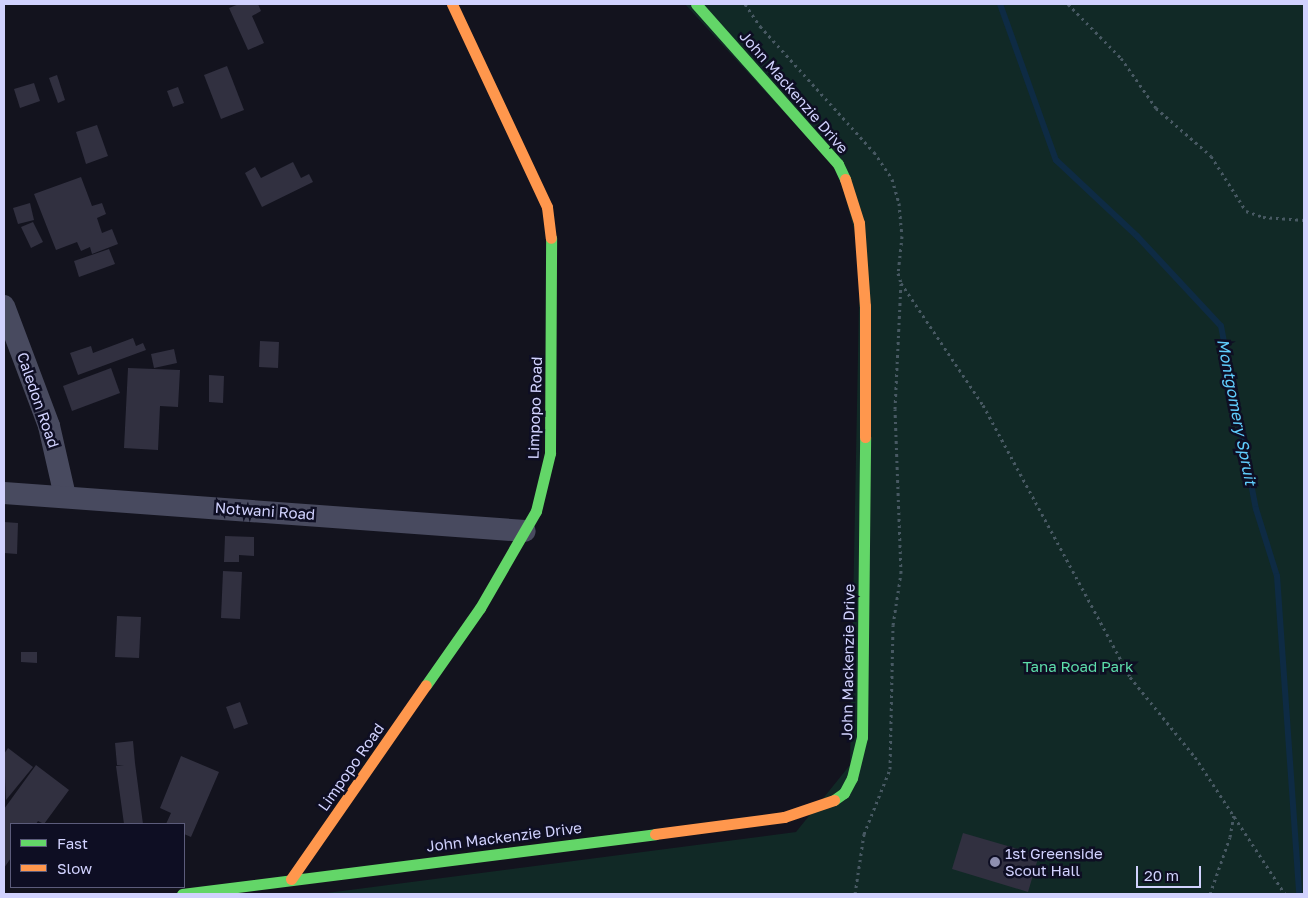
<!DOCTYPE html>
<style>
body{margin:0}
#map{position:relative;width:1308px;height:898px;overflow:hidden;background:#13131e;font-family:"Golos Text",sans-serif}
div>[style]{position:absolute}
.green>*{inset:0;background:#112926}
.stream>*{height:6px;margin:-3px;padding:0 3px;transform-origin:3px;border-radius:3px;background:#0e2b44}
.building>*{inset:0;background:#313040}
.path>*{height:3px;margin-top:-1.5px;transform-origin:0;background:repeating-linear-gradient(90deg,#485963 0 2.5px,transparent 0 6.5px)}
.street>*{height:22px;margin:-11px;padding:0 11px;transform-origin:11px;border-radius:11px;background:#484a5f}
.fast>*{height:11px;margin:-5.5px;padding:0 5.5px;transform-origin:5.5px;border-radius:5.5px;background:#63d668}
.slow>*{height:11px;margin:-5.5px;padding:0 5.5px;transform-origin:5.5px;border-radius:5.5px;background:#ff974d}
.dots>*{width:14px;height:14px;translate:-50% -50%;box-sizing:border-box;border:2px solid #0e0e23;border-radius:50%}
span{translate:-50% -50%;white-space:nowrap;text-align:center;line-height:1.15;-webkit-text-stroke:5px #0e0e23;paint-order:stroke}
.street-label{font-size:15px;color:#d1d2fe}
.park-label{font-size:15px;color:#5dddaa}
.poi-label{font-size:15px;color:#d1d2fe}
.left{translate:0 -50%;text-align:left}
.water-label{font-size:16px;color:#60cdfd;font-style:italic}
.frame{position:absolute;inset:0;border:5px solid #d1d2fe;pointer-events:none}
.legend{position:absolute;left:10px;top:823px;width:175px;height:65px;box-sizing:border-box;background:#0e0e23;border:1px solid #5c5c7b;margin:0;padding:6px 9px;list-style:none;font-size:15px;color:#d1d2fe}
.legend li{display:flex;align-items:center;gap:10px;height:25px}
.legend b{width:25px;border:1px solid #5c5c7b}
.scale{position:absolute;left:1136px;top:866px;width:65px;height:22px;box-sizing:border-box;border:2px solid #d1d2fe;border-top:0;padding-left:6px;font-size:15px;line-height:18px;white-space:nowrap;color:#d1d2fe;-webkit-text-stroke:4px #0e0e23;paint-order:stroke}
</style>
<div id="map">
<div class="green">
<i style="clip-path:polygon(685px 4px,1304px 4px,1304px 894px,319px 894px,796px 832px,850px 765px,860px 251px,838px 171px)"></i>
</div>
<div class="stream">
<i style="left:1000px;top:4px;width:166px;rotate:70.3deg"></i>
<i style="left:1056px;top:160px;width:111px;rotate:43.2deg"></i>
<i style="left:1137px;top:236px;width:123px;rotate:47deg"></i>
<i style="left:1221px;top:326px;width:186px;rotate:79.2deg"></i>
<i style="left:1256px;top:509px;width:70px;rotate:72.6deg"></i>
<i style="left:1277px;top:576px;width:319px;rotate:86deg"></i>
</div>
<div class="building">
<i style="clip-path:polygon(239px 4px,258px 4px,261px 11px,252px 16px,264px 43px,248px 50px,229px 8px)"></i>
<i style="clip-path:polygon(227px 66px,244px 110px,221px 119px,204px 75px)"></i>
<i style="clip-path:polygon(57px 75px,65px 100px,58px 103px,49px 78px)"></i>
<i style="clip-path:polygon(34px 83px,40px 101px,20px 108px,14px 89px)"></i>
<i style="clip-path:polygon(178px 87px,184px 103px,173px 107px,167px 91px)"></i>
<i style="clip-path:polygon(97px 125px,108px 156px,86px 164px,76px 132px)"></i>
<i style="clip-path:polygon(293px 162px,301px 178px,309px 174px,313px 182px,262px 207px,245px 173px,255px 167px,261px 178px)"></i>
<i style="clip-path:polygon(81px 177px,92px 206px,102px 203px,106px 214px,97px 218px,102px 233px,112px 229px,118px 244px,92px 254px,90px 247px,81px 251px,77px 242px,56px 250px,34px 194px)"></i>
<i style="clip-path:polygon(30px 203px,34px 220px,18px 224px,13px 208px)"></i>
<i style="clip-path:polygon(33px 222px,43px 242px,31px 248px,21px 227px)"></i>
<i style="clip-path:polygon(109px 249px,115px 264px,79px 277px,74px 261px)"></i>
<i style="clip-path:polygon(133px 338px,136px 346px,143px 343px,146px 350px,78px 375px,70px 353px,91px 346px,93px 353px)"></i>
<i style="clip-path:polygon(260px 341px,279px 342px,278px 368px,259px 367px)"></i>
<i style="clip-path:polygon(174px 349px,177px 363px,154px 368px,151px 354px)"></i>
<i style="clip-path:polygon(111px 368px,120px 393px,72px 411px,63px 386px)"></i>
<i style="clip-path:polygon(128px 368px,180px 370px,178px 407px,160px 406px,158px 450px,124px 448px)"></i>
<i style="clip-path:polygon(209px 375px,224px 376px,223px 403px,209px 402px)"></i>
<i style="clip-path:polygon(4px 522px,18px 523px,17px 554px,4px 553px)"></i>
<i style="clip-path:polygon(225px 536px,254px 537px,254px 556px,239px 555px,239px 562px,224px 562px)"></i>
<i style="clip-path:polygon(223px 571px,242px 572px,240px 619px,221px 618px)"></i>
<i style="clip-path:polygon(117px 616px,141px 617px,139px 658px,115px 657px)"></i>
<i style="clip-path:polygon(21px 652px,37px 652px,37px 663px,21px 662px)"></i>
<i style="clip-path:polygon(240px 702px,248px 724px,234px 729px,226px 707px)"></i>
<i style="clip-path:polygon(133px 741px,135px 763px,143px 824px,124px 824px,116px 766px,124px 765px,117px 765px,115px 743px)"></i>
<i style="clip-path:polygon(8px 748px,33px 767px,6px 800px,4px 754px)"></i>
<i style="clip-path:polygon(181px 756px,219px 772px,191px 837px,184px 834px,184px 824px,166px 824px,171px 813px,160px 808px)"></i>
<i style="clip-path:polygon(36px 765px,69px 790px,44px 824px,38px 821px,36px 824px,11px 824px,11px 858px,4px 868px,4px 809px)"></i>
<i style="clip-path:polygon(963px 833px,1039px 855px,1028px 892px,952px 869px)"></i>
</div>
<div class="path">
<i style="left:745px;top:4px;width:27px;rotate:56deg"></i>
<i style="left:760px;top:26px;width:170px;rotate:47.9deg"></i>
<i style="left:874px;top:152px;width:32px;rotate:56deg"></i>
<i style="left:892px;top:179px;width:25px;rotate:74deg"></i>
<i style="left:899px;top:203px;width:33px;rotate:85deg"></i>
<i style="left:902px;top:236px;width:37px;rotate:96deg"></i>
<i style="left:898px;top:273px;width:10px;rotate:73deg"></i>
<i style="left:901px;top:283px;width:147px;rotate:56.1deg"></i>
<i style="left:983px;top:405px;width:309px;rotate:61.6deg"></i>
<i style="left:1130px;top:677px;width:103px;rotate:50.9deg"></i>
<i style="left:1195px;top:757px;width:164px;rotate:56.7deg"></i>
<i style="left:1068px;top:4px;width:76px;rotate:45.5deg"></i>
<i style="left:1121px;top:58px;width:61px;rotate:55deg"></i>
<i style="left:1156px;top:108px;width:73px;rotate:41.1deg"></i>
<i style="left:1211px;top:156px;width:65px;rotate:57.5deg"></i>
<i style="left:1246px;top:211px;width:18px;rotate:19deg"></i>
<i style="left:1263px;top:217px;width:41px;rotate:4.2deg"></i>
<i style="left:855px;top:894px;width:61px;rotate:-81.5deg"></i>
<i style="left:864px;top:834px;width:70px;rotate:-68.2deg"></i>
<i style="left:890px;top:769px;width:144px;rotate:-88.8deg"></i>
<i style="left:893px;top:625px;width:53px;rotate:-81.3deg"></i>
<i style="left:901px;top:573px;width:164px;rotate:-92.1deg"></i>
<i style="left:895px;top:409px;width:125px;rotate:-87.3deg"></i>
<i style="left:1210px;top:894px;width:60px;rotate:-70.7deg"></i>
<i style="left:1230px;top:837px;width:22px;rotate:-80deg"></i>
</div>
<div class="street">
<i style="left:4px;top:306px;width:128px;rotate:69.4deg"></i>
<i style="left:49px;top:426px;width:72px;rotate:77.1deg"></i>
<i style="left:4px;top:493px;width:522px;rotate:4.17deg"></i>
</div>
<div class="fast">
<i style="left:696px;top:4px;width:214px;rotate:48.4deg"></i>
<i style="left:838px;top:164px;width:17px;rotate:65deg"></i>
<i style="left:426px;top:685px;width:94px;rotate:-55deg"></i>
<i style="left:480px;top:608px;width:112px;rotate:-60deg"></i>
<i style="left:536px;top:511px;width:60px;rotate:-76.4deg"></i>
<i style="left:550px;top:453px;width:215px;rotate:-89.7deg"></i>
<i style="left:834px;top:800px;width:12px;rotate:-35deg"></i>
<i style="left:844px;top:793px;width:17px;rotate:-62deg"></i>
<i style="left:852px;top:778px;width:42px;rotate:-76.3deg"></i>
<i style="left:862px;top:737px;width:300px;rotate:-89.4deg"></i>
<i style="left:182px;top:894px;width:477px;rotate:-7.2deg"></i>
</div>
<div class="slow">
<i style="left:452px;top:4px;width:224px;rotate:64.9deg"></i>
<i style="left:547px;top:207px;width:31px;rotate:83deg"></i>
<i style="left:845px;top:179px;width:46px;rotate:72.3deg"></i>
<i style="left:859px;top:223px;width:83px;rotate:85.9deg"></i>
<i style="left:865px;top:306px;width:131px;rotate:90deg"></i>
<i style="left:655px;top:834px;width:130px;rotate:-7.5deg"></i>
<i style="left:784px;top:817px;width:53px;rotate:-18.8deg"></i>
<i style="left:291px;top:879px;width:236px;rotate:-55.2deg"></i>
</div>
<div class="dots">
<i style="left:995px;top:862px;background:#8e8fb0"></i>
</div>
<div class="street-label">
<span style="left:794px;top:92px;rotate:49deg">John Mackenzie Drive</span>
<span style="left:38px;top:400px;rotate:71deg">Caledon Road</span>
<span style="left:535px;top:408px;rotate:-88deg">Limpopo Road</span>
<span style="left:265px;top:511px;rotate:4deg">Notwani Road</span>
<span style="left:848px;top:662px;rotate:-89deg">John Mackenzie Drive</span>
<span style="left:351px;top:767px;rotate:-55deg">Limpopo Road</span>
<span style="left:504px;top:837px;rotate:-7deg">John Mackenzie Drive</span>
</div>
<div class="park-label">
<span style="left:1078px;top:667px">Tana Road Park</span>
</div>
<div class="poi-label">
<span class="left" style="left:1005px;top:862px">1st Greenside<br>Scout Hall</span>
</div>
<div class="water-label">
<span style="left:1237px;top:412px;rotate:79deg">Montgomery Spruit</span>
</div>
<div class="frame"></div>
<ul class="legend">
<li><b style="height:6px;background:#63d668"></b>Fast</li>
<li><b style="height:6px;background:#ff974d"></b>Slow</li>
</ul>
<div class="scale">20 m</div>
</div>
